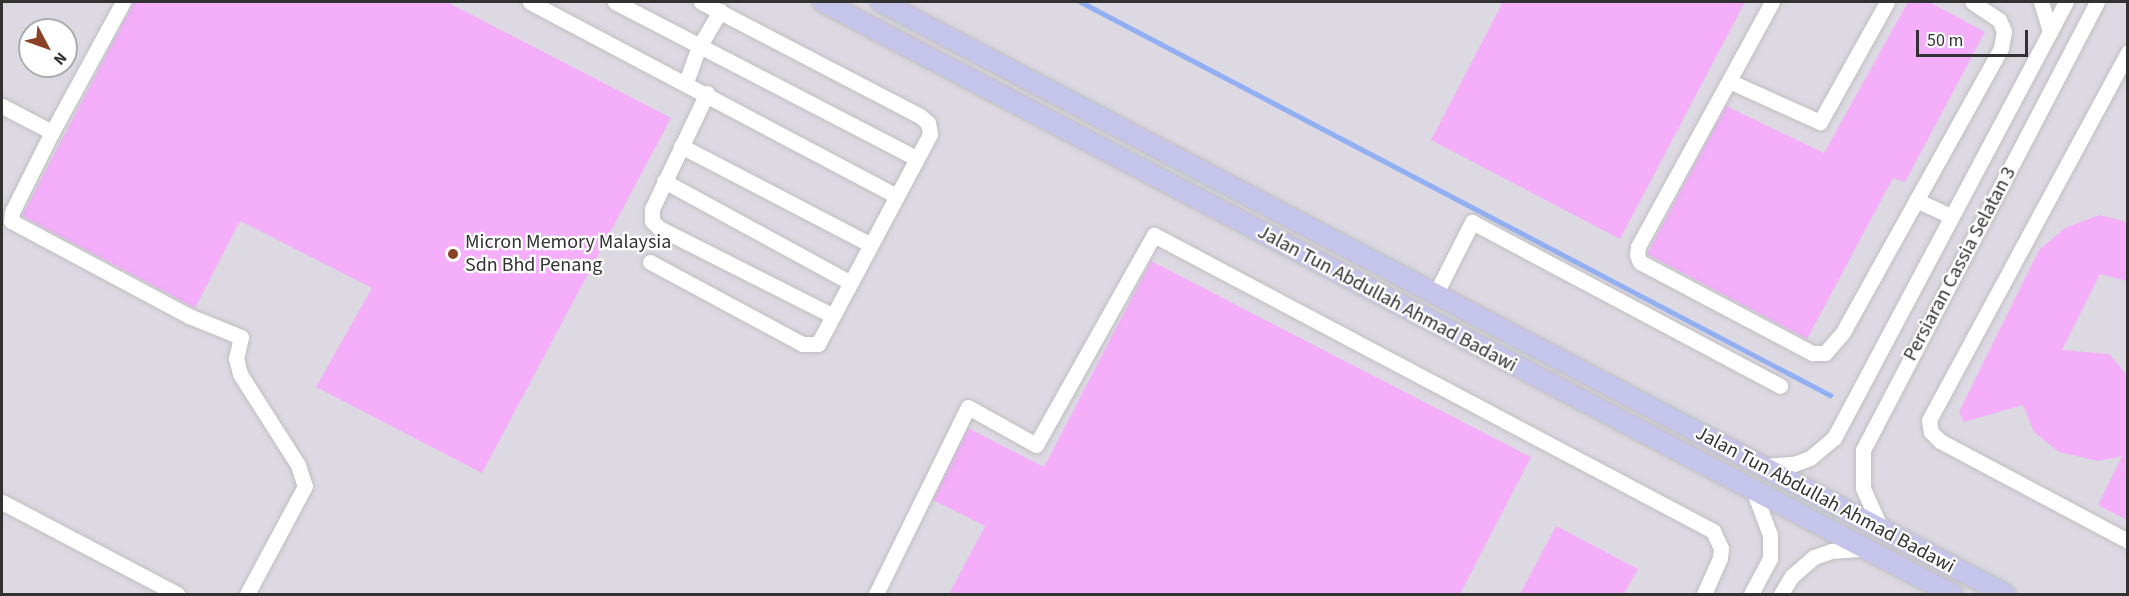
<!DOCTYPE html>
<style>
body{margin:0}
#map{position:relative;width:2129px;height:596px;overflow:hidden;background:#e9e8eb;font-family:"Source Sans 3",sans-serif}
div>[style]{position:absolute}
.built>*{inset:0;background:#ddd9e3}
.stream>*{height:4.5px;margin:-2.25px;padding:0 2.25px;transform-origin:2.25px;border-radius:2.25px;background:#91aff2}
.building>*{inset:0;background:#f4aefa}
.roads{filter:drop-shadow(0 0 2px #bfbec1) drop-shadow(0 0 2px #bfbec1)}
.minor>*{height:15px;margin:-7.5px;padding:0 7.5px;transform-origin:7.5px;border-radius:7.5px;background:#fff}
.major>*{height:20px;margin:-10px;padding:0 10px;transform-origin:10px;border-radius:10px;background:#c5c4eb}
.dots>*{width:16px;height:16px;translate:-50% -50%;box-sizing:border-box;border:3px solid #fff;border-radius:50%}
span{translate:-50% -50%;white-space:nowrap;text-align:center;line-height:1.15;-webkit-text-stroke:4.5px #fff;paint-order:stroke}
.poi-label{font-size:20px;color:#333233}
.left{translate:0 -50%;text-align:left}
.street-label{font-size:20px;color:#333233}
.frame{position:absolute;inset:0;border:3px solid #333233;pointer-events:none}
.north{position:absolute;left:18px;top:18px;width:60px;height:60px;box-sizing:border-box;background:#fff;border:2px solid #adadad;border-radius:50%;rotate:131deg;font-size:16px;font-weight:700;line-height:24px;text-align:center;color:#333233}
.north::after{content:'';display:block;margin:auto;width:21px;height:27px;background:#8a4124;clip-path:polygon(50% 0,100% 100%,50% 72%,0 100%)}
.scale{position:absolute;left:1916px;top:30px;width:112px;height:27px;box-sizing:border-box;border:3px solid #333233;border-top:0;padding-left:8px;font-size:18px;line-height:21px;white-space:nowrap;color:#333233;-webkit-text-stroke:4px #fff;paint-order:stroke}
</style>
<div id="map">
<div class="built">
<i style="clip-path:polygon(evenodd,2px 2px,2127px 2px,2127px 594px,2px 594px,2px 2px,30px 30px,66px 30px,66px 66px,30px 66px,30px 30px)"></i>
</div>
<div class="stream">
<i style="left:1081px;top:2px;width:846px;rotate:27.69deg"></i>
</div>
<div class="building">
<i style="clip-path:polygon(134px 2px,447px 2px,671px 118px,482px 473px,316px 387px,372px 288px,240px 221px,195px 308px,22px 216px)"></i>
<i style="clip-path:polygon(1503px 2px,1745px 2px,1620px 239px,1431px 140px)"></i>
<i style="clip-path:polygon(1908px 2px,1929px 2px,1985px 32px,1905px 182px,1893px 178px,1807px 339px,1647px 254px,1726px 106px,1824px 153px)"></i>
<i style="clip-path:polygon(2099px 215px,2127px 222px,2127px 281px,2100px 274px,2062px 350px,2109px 354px,2127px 375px,2127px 520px,2098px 505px,2122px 456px,2098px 461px,2059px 452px,2034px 432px,2023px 405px,1964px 422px,1959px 412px,2039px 250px,2065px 228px)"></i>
<i style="clip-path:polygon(1151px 261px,1531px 457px,1460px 594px,949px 594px,985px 526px,933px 500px,968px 428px,1044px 467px)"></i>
<i style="clip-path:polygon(1556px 526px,1638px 569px,1624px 594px,1520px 594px)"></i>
</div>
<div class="roads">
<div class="minor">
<i style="left:123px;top:2px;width:148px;rotate:118.6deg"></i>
<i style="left:52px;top:132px;width:89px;rotate:116.6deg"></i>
<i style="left:12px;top:212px;width:9px;rotate:96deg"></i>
<i style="left:11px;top:221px;width:202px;rotate:28.1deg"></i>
<i style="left:189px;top:316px;width:56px;rotate:22deg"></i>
<i style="left:241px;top:337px;width:22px;rotate:103deg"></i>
<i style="left:236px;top:358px;width:16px;rotate:76deg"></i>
<i style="left:240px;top:374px;width:108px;rotate:57.5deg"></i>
<i style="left:298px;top:465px;width:22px;rotate:72deg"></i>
<i style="left:305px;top:486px;width:123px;rotate:118.2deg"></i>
<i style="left:530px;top:2px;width:415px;rotate:27.9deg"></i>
<i style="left:615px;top:2px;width:339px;rotate:27.4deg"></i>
<i style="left:1772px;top:2px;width:279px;rotate:118.7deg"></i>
<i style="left:1638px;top:247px;width:8px;rotate:97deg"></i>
<i style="left:1637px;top:255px;width:8px;rotate:67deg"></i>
<i style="left:1640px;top:262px;width:195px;rotate:27.9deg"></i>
<i style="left:1812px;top:353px;width:13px"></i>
<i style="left:1825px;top:353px;width:28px;rotate:-49deg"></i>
<i style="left:1843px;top:332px;width:325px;rotate:-60.9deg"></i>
<i style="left:2001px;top:48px;width:17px;rotate:-80deg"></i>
<i style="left:2004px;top:31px;width:12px;rotate:-114deg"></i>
<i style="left:1999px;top:20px;width:32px;rotate:-146deg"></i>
<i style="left:2041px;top:2px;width:31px;rotate:73deg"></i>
<i style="left:2128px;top:52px;width:418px;rotate:118.4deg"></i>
<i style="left:1929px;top:420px;width:12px;rotate:81deg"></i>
<i style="left:1931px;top:432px;width:13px;rotate:45deg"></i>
<i style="left:1940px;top:441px;width:213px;rotate:28deg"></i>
<i style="left:1729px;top:81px;width:100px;rotate:24.3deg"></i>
<i style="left:1820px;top:122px;width:137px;rotate:-60.8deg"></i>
<i style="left:686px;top:82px;width:37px;rotate:-70deg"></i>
<i style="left:699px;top:47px;width:42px;rotate:-59.7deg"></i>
<i style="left:707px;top:93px;width:128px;rotate:115.4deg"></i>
<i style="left:652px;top:209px;width:12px;rotate:90deg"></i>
<i style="left:652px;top:221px;width:10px;rotate:45deg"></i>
<i style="left:659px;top:228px;width:193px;rotate:26.8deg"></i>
<i style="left:2px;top:106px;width:56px;rotate:27.5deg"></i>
<i style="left:681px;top:146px;width:212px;rotate:27.5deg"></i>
<i style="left:664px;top:181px;width:211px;rotate:28.6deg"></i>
<i style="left:1916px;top:200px;width:38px;rotate:25deg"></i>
<i style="left:650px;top:262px;width:173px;rotate:28.3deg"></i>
<i style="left:802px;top:344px;width:16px"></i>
<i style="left:818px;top:344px;width:238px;rotate:-61.9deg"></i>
<i style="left:930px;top:134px;width:11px;rotate:-100deg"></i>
<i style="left:928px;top:123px;width:11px;rotate:-139deg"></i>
<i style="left:920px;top:116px;width:247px;rotate:-152.5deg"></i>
<i style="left:1435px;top:295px;width:82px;rotate:-63.1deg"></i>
<i style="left:1472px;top:222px;width:349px;rotate:28deg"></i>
<i style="left:1763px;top:466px;width:31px;rotate:-4deg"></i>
<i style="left:1794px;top:464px;width:17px;rotate:-21deg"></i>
<i style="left:1810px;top:458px;width:31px;rotate:-40deg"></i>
<i style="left:1834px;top:438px;width:494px;rotate:-62deg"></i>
<i style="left:2px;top:502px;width:198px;rotate:27.7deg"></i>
<i style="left:1882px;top:531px;width:47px;rotate:-113.8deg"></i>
<i style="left:1863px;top:488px;width:38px;rotate:-90deg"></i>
<i style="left:1863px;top:450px;width:505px;rotate:-62.42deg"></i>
<i style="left:876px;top:594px;width:208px;rotate:-63.8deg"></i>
<i style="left:968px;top:407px;width:78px;rotate:29.2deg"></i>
<i style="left:1036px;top:445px;width:241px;rotate:-60.7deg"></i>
<i style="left:1154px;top:235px;width:633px;rotate:27.9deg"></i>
<i style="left:1713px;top:531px;width:19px;rotate:65deg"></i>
<i style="left:1721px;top:548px;width:10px;rotate:96deg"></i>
<i style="left:1720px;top:558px;width:39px;rotate:114deg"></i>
<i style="left:1751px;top:594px;width:40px;rotate:-62deg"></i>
<i style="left:1770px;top:559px;width:24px;rotate:-90deg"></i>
<i style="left:1770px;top:535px;width:46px;rotate:-110.4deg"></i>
<i style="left:1781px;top:594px;width:21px;rotate:-59deg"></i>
<i style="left:1792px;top:576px;width:29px;rotate:-41deg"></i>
<i style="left:1814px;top:557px;width:18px;rotate:-19deg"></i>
<i style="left:1831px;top:551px;width:31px;rotate:-4deg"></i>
</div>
<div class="major">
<i style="left:823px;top:2px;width:1275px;rotate:27.67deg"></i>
<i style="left:881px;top:2px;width:1270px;rotate:27.78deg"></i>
</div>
</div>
<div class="dots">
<i style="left:453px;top:254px;background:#8a4124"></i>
</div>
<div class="poi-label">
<span class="left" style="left:465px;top:254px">Micron Memory Malaysia<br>Sdn Bhd Penang</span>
</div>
<div class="street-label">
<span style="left:1960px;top:264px;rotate:-62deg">Persiaran Cassia Selatan 3</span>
<span style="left:1387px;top:299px;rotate:28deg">Jalan Tun Abdullah Ahmad Badawi</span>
<span style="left:1825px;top:500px;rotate:28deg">Jalan Tun Abdullah Ahmad Badawi</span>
</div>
<div class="frame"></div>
<div class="north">N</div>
<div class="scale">50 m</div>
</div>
